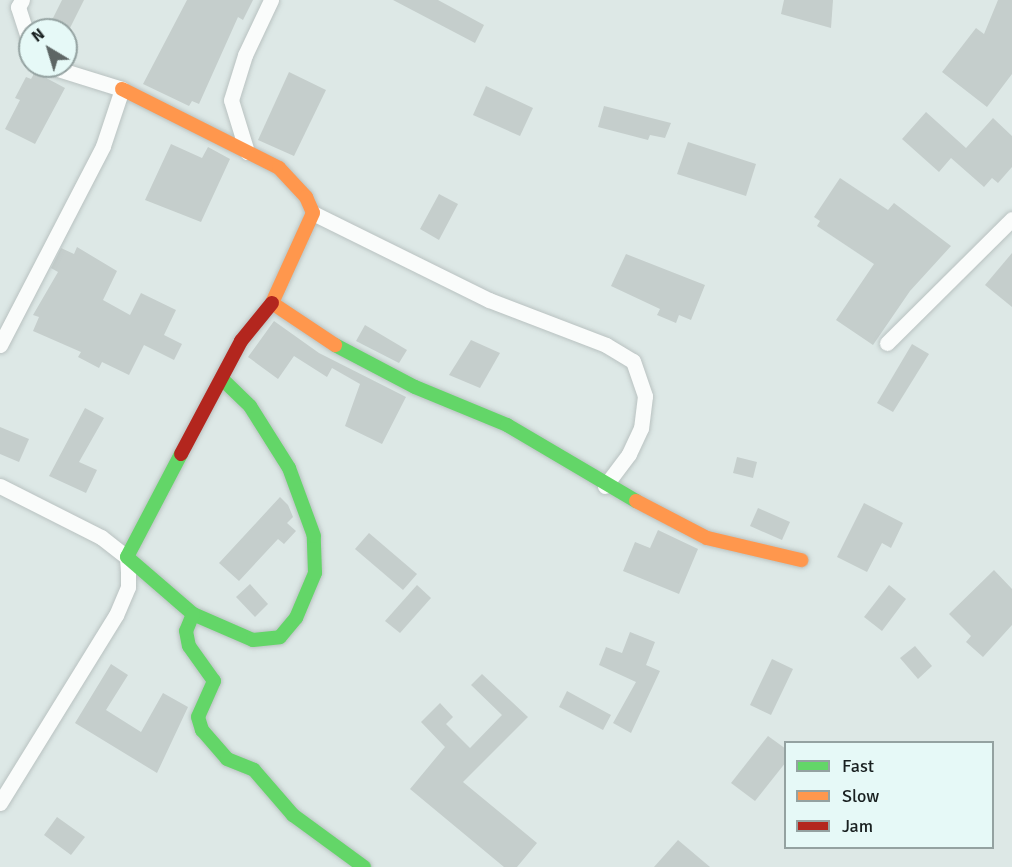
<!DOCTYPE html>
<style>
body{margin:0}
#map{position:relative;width:1012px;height:867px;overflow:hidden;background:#dde8e6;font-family:Signika,sans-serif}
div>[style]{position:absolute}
.building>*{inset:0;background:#c5cecc}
.roads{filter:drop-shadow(0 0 2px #b9c2c1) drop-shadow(0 0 2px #b9c2c1)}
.street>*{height:15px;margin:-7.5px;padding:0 7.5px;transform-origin:7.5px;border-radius:7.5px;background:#fafcfb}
.fast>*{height:14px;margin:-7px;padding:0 7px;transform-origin:7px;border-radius:7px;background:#63d668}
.slow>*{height:14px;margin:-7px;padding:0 7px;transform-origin:7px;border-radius:7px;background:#ff974d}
.jam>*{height:14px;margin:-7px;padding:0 7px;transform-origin:7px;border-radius:7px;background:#b3261e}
span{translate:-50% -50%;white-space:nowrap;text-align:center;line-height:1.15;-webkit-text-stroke:4.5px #e6f9f7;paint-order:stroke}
.legend{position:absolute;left:784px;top:741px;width:210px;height:108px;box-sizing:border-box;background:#e6f9f7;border:2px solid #94a2a1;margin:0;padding:8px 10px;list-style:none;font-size:18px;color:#192020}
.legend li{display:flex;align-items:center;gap:12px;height:30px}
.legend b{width:30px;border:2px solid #94a2a1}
.north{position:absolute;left:18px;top:18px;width:60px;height:60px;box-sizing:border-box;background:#e6f9f7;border:2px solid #94a2a1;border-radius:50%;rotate:322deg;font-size:16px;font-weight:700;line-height:24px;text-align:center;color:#192020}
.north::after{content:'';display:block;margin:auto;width:21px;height:27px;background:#5e6665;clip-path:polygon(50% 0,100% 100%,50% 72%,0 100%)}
</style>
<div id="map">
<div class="building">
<i style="clip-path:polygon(62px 0,84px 0,69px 30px,47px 30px)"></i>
<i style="clip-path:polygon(187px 0,253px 0,243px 20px,238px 17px,199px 104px,192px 101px,189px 106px,143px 84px)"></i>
<i style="clip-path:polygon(393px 0,438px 0,484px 25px,475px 43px)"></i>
<i style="clip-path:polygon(784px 0,833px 0,831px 28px,781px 14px)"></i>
<i style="clip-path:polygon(998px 0,1012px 0,1012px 74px,987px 107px,942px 72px,976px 28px,984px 34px)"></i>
<i style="clip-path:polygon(35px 72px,65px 88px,35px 144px,5px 129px,20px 100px,15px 98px,26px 77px,31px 79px)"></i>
<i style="clip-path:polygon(289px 72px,326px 90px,294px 156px,258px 140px)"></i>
<i style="clip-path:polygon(486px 86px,533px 108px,520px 136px,473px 115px)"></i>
<i style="clip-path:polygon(604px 106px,671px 123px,665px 138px,650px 135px,648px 140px,598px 127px)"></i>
<i style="clip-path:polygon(926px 112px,966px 148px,993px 118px,1012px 136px,1012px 167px,998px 183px,992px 178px,984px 187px,951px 158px,939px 172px,902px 139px)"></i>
<i style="clip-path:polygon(688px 142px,756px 164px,746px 196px,677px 174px)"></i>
<i style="clip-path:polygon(171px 144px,202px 158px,208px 147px,230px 159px,201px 222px,145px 200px)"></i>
<i style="clip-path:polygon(840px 178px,888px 210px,894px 203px,951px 246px,910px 291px,873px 345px,836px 320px,874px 264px,817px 226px,820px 221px,814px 217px)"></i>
<i style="clip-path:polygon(439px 194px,458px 204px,439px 240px,420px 229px)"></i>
<i style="clip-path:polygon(77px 247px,117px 271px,103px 300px,130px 315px,141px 293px,176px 310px,164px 335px,182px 344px,174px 360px,144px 345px,129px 375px,102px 362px,99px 368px,78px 357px,81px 352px,33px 331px,39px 317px,33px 315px,58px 272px,51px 268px,61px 248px,74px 254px)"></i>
<i style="clip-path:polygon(1012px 253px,1012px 307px,985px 285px)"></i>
<i style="clip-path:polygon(626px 254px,705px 285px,691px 320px,679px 315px,676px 323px,657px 315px,660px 309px,611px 286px)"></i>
<i style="clip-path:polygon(274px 321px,319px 353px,406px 397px,382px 444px,345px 426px,360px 384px,332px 368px,327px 377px,294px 356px,278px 379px,248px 357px)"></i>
<i style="clip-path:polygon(365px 325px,407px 350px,399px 363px,356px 341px)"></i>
<i style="clip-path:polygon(471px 340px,500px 353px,480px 388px,449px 375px)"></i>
<i style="clip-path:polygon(912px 344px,929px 354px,893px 412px,877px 403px)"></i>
<i style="clip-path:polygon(85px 408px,104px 418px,79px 462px,97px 470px,86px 493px,49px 476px)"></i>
<i style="clip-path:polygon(0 427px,29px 439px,19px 462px,0 454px)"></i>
<i style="clip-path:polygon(737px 457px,757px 462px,753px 478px,733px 473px)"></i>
<i style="clip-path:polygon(280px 497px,288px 505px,293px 517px,287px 523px,296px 531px,284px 544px,278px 539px,239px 581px,219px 563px)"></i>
<i style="clip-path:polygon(864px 503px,903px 523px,891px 548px,882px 543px,867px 572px,837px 557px)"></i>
<i style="clip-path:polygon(758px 508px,790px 522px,782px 540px,750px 526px)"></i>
<i style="clip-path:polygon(658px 530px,698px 549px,679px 594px,623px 571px,635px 542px,650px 548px)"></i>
<i style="clip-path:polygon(369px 533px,417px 574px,403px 590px,355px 549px)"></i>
<i style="clip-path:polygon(994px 570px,1012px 589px,1012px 625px,983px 657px,966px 642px,971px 636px,949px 614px)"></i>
<i style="clip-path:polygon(250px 584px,268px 604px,255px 617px,236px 597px)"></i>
<i style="clip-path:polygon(417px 585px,431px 598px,400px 633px,385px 621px)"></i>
<i style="clip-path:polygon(889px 585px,906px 599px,882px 631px,864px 617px)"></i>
<i style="clip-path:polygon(630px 632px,655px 642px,646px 665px,660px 671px,631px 733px,613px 723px,636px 682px,599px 665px,606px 647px,622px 653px)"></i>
<i style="clip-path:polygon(915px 646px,932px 666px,918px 679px,900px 658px)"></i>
<i style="clip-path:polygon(772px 659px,793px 669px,771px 715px,750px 705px)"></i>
<i style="clip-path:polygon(111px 664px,128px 675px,106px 710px,141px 732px,163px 693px,188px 707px,157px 773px,75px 723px)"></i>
<i style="clip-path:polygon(482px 674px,528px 717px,463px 782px,537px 843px,517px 867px,504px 867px,410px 789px,445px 747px,421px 722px,440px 703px,453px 717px,446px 724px,470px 748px,502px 715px,471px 685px)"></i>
<i style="clip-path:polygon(567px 691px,611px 715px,603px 730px,559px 707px)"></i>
<i style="clip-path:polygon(768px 736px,786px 749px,786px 762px,755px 801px,731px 783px)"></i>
<i style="clip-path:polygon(57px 817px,85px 837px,71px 855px,44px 835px)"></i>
<i style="clip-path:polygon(678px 840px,710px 867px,654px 867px)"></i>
</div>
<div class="roads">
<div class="street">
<i style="left:22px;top:0;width:8px;rotate:120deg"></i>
<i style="left:18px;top:7px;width:40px;rotate:72deg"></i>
<i style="left:247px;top:152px;width:54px;rotate:-107.1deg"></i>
<i style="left:231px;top:100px;width:47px;rotate:-72.7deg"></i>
<i style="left:245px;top:55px;width:61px;rotate:-64.7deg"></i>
<i style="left:313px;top:213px;width:196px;rotate:26.3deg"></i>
<i style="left:489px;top:300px;width:125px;rotate:21deg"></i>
<i style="left:606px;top:345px;width:31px;rotate:31deg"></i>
<i style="left:633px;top:361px;width:37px;rotate:71deg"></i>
<i style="left:645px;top:396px;width:32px;rotate:97deg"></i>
<i style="left:641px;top:428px;width:29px;rotate:115deg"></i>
<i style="left:629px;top:454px;width:40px;rotate:127deg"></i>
<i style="left:887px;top:343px;width:176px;rotate:-44.8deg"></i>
<i style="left:0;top:345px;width:224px;rotate:-62.6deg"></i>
<i style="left:103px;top:146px;width:60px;rotate:-71.6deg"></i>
<i style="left:122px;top:89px;width:77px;rotate:-162.7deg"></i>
<i style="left:0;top:486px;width:113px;rotate:26.8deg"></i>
<i style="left:101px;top:537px;width:33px;rotate:38deg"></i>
<i style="left:127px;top:557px;width:14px;rotate:86deg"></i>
<i style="left:128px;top:571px;width:16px;rotate:90deg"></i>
<i style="left:128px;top:587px;width:30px;rotate:113deg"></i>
<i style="left:116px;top:615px;width:221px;rotate:121.7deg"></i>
</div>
<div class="fast">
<i style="left:335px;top:345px;width:90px;rotate:27.7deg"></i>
<i style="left:415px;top:387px;width:100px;rotate:22.4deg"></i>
<i style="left:507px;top:425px;width:150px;rotate:30.5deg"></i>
<i style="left:181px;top:454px;width:116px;rotate:117.7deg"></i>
<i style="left:127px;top:557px;width:87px;rotate:40.8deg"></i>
<i style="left:193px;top:614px;width:65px;rotate:23.4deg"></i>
<i style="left:253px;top:640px;width:27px;rotate:-6deg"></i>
<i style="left:280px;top:637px;width:25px;rotate:-50deg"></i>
<i style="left:296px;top:618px;width:49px;rotate:-67.1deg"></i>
<i style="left:315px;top:573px;width:37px;rotate:-92deg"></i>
<i style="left:314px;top:536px;width:72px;rotate:-110.2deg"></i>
<i style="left:289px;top:468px;width:73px;rotate:-122.2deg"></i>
<i style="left:250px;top:406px;width:39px;rotate:-136deg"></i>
<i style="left:193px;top:614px;width:18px;rotate:112deg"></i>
<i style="left:186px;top:631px;width:15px;rotate:79deg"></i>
<i style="left:189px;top:646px;width:43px;rotate:54.5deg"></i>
<i style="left:214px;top:681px;width:39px;rotate:114deg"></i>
<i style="left:198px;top:717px;width:14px;rotate:73deg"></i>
<i style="left:202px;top:730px;width:38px;rotate:49deg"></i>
<i style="left:227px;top:759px;width:29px;rotate:22deg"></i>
<i style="left:254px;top:770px;width:60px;rotate:49.1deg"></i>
<i style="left:293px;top:815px;width:88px;rotate:36.2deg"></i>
</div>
<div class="slow">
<i style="left:122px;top:89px;width:176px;rotate:26.7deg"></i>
<i style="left:279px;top:168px;width:40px;rotate:47deg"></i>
<i style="left:306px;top:197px;width:17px;rotate:66deg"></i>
<i style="left:313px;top:213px;width:99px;rotate:114.5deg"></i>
<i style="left:272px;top:303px;width:76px;rotate:33.7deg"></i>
<i style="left:636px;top:501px;width:80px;rotate:27.5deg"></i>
<i style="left:707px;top:538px;width:97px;rotate:13.2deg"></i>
</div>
<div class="jam">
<i style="left:181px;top:454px;width:128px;rotate:-62deg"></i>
<i style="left:241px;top:341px;width:49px;rotate:-50.8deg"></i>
</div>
</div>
<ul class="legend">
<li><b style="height:8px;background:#63d668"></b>Fast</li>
<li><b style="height:8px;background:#ff974d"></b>Slow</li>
<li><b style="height:8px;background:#b3261e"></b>Jam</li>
</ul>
<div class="north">N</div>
</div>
